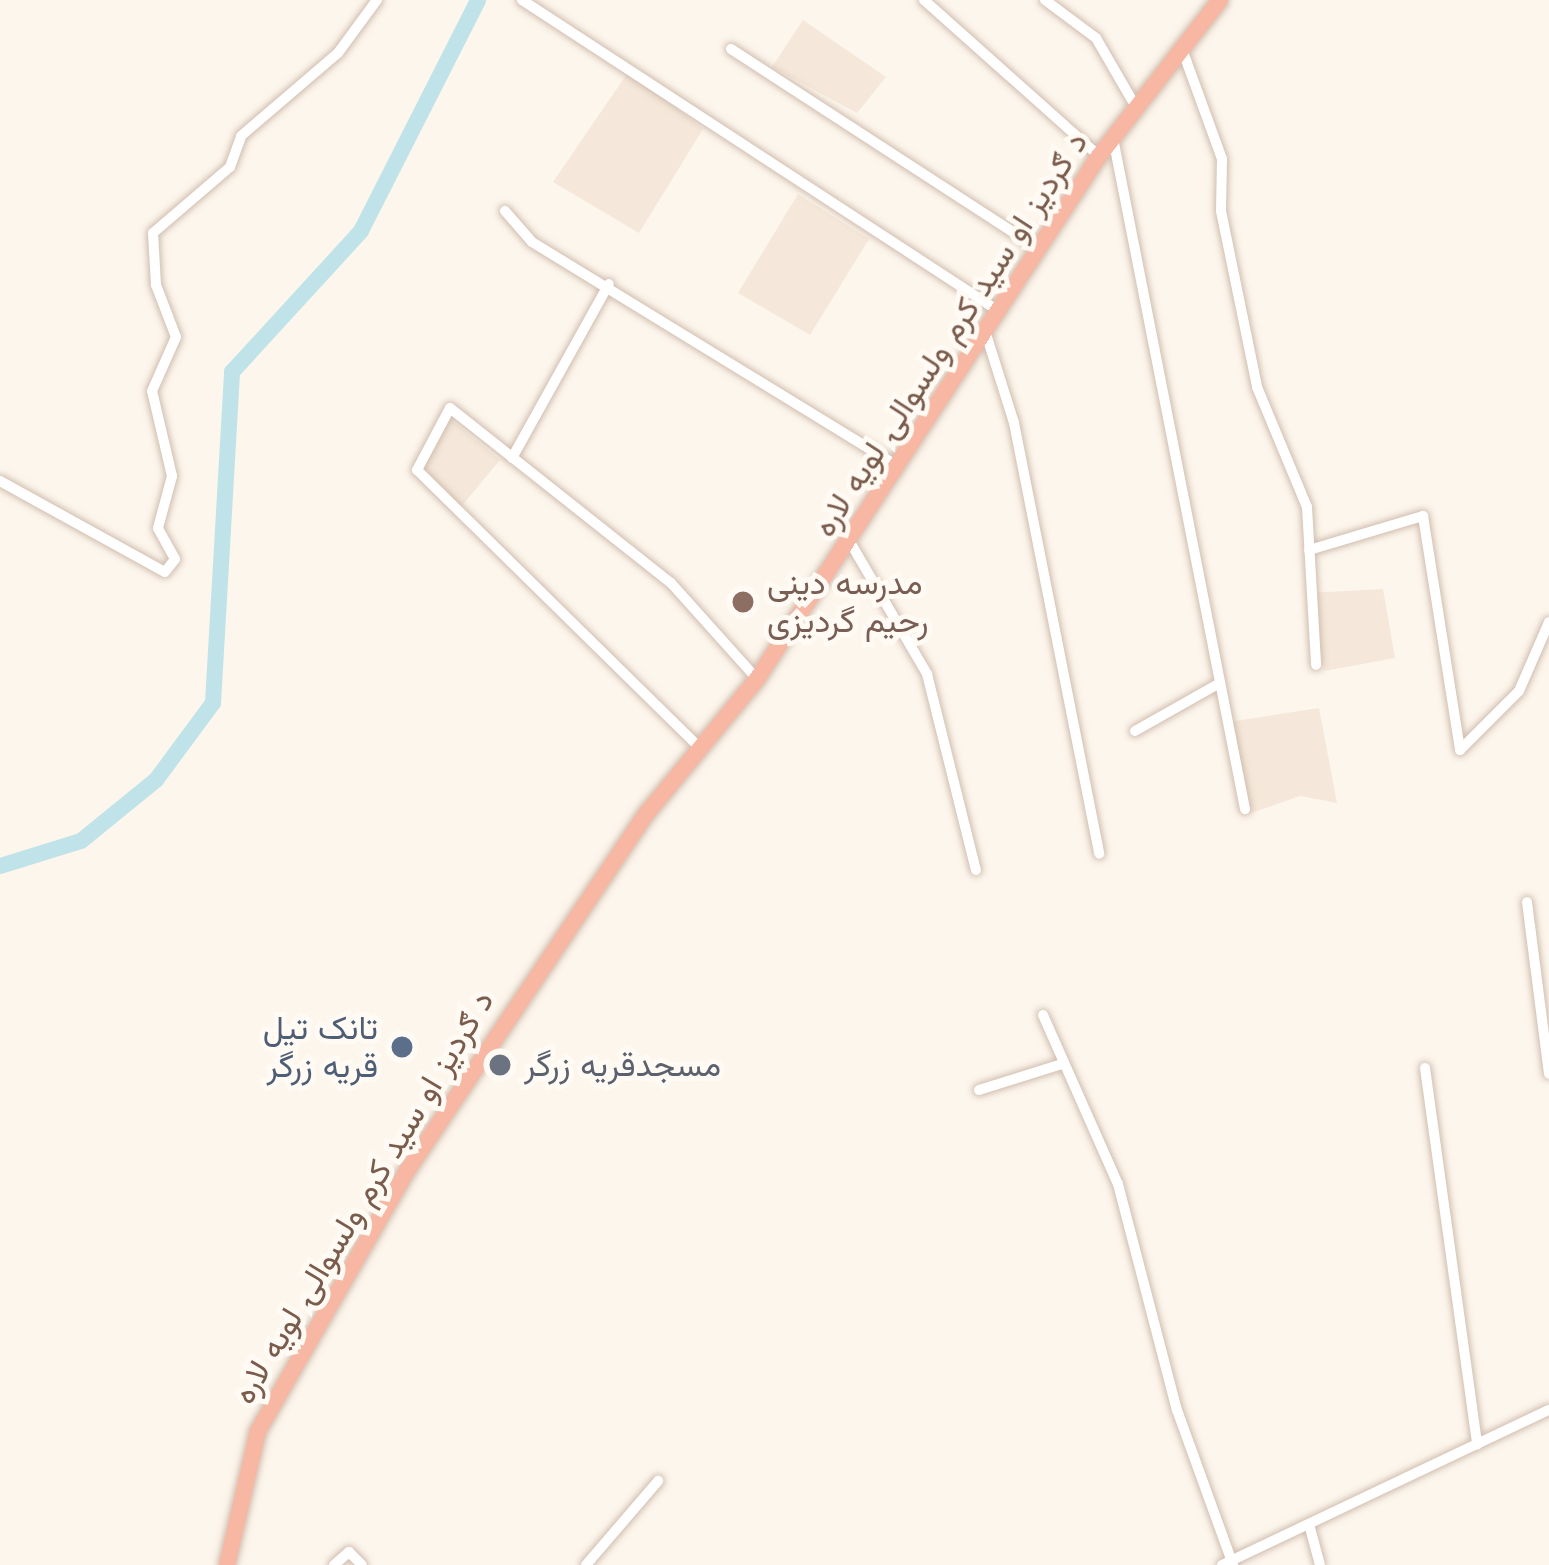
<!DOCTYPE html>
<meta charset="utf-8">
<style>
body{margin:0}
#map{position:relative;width:1549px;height:1565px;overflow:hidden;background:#fdf6ec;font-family:Jost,Vazirmatn,sans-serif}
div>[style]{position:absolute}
.residential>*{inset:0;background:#f5e8da}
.river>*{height:16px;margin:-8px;padding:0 8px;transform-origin:8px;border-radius:8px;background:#bfe3e8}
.roads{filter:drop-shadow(0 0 3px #d1beb0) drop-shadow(0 0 3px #d1beb0)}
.minor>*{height:10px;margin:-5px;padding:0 5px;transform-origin:5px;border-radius:5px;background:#fff}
.highway>*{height:16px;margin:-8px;padding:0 8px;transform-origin:8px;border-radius:8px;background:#f7b7a3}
.dots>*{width:33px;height:33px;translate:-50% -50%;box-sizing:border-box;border:6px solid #fffaf3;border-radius:50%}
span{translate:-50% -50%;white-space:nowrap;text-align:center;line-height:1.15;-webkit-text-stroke:10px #fffaf3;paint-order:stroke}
.street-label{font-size:33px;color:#7a5c4d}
.education-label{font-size:33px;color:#785e54}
.left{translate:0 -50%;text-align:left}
.service-label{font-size:33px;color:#4e5e75}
.right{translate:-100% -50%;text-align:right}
.worship-label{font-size:33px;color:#5b616d}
</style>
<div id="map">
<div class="residential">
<i style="clip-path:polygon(803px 20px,886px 77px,857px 113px,772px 67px)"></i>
<i style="clip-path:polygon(629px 71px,703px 129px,639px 233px,553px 182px)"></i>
<i style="clip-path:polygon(798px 194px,869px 239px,810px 335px,738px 293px)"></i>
<i style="clip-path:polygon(445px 415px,500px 460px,455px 514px,413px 467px)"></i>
<i style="clip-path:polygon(1383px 589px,1395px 658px,1324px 671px,1309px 593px)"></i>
<i style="clip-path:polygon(1319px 708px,1337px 803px,1300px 796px,1248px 814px,1229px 722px)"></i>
</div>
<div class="river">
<i style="left:0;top:866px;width:85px;rotate:-17.2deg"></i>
<i style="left:81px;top:841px;width:97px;rotate:-39.1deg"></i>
<i style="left:156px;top:780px;width:96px;rotate:-53.5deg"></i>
<i style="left:213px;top:703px;width:332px;rotate:-86.7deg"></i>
<i style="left:232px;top:372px;width:191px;rotate:-47.5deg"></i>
<i style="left:361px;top:231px;width:259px;rotate:-63.1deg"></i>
</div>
<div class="roads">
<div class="minor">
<i style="left:522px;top:0;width:571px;rotate:33.13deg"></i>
<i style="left:924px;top:0;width:234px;rotate:41.7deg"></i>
<i style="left:1045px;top:0;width:64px;rotate:36.7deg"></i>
<i style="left:1096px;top:38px;width:80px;rotate:59.9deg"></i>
<i style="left:731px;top:49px;width:369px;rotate:33deg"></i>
<i style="left:1182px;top:49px;width:117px;rotate:70deg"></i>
<i style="left:1222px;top:159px;width:52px;rotate:91.1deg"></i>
<i style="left:1221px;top:211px;width:180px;rotate:78.4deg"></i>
<i style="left:1257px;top:387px;width:130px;rotate:67.4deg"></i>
<i style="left:1307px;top:507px;width:158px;rotate:86.7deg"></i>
<i style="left:1113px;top:138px;width:684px;rotate:78.87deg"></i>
<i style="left:505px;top:211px;width:41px;rotate:48.9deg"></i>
<i style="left:532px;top:242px;width:428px;rotate:31.5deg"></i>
<i style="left:986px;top:334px;width:93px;rotate:72.5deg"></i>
<i style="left:1014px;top:423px;width:439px;rotate:78.8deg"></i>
<i style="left:512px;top:458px;width:199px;rotate:-60.9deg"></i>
<i style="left:0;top:481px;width:188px;rotate:28.9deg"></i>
<i style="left:165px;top:572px;width:16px;rotate:-52deg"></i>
<i style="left:175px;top:559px;width:35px;rotate:-119deg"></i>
<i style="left:158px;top:528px;width:54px;rotate:-74.9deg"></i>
<i style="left:172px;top:476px;width:87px;rotate:-103.2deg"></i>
<i style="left:152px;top:391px;width:59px;rotate:-66deg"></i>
<i style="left:176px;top:337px;width:56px;rotate:-111deg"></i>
<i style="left:156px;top:285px;width:52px;rotate:-93.3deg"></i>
<i style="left:153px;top:233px;width:101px;rotate:-40.6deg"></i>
<i style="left:230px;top:167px;width:33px;rotate:-70deg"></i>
<i style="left:241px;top:136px;width:128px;rotate:-40.6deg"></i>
<i style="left:338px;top:53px;width:66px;rotate:-53.7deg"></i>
<i style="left:850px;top:542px;width:153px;rotate:59.7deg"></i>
<i style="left:927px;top:674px;width:202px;rotate:76deg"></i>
<i style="left:1309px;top:550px;width:119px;rotate:-16.6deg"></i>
<i style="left:1423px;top:516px;width:237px;rotate:81deg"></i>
<i style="left:1460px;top:750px;width:83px;rotate:-45deg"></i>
<i style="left:1519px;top:691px;width:75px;rotate:-66.5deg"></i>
<i style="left:1135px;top:731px;width:98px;rotate:-29.5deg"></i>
<i style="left:701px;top:749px;width:398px;rotate:-135.5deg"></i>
<i style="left:417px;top:470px;width:70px;rotate:-62deg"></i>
<i style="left:450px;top:408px;width:282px;rotate:38.4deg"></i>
<i style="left:671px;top:583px;width:129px;rotate:48.1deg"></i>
<i style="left:1527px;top:902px;width:173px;rotate:82.7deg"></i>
<i style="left:1043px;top:1015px;width:185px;rotate:66.1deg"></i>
<i style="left:1118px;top:1184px;width:234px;rotate:75.4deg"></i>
<i style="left:1177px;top:1410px;width:165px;rotate:70.1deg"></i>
<i style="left:1425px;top:1068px;width:380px;rotate:82.1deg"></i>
<i style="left:979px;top:1090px;width:87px;rotate:-17.4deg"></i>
<i style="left:1309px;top:1524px;width:42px;rotate:75deg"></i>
<i style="left:334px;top:1565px;width:20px;rotate:-41deg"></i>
<i style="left:349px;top:1552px;width:18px;rotate:45deg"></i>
<i style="left:586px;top:1565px;width:111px;rotate:-49.4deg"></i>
<i style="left:1222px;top:1565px;width:362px;rotate:-25.4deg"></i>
</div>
<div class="highway">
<i style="left:227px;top:1565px;width:138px;rotate:-77deg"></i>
<i style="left:258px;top:1431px;width:300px;rotate:-60.2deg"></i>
<i style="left:407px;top:1171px;width:431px;rotate:-56.2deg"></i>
<i style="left:647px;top:813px;width:173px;rotate:-50.6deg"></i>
<i style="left:757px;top:679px;width:625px;rotate:-56.82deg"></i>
<i style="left:1099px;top:156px;width:197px;rotate:-52.2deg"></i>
</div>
</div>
<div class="dots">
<i style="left:743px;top:602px;background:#8d6e63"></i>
<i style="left:402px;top:1047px;background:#5c6f8a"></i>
<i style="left:500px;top:1065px;background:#6b7280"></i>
</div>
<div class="street-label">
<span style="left:950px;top:334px;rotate:-57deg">د ګردیز او سید کرم ولسوالۍ لویه لاره</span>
<span style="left:363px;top:1197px;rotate:-59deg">د ګردیز او سید کرم ولسوالۍ لویه لاره</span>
</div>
<div class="education-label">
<span class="left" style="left:767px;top:602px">مدرسه دینی<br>رحیم گردیزی</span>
</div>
<div class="service-label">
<span class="right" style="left:378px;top:1047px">تانک تیل<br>قریه زرگر</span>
</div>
<div class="worship-label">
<span class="left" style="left:524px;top:1065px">مسجدقریه زرگر</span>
</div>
</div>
